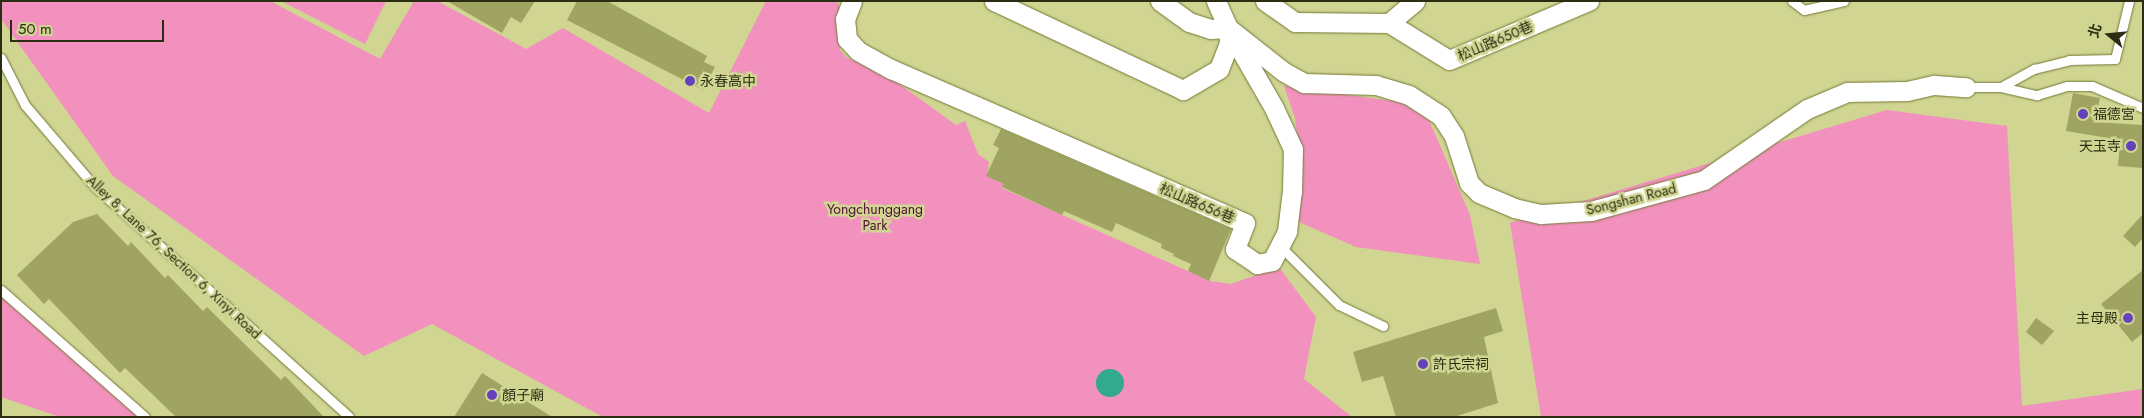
<!DOCTYPE html>
<meta charset="utf-8">
<style>
body{margin:0}
#map{position:relative;width:2144px;height:418px;overflow:hidden;background:#d0d592;font-family:Jost,"Noto Sans TC",sans-serif}
div>[style]{position:absolute}
.green>*{inset:0;background:#f291bd}
.water>*{inset:0;background:#31ab8b}
.round{border-radius:50%}
.building>*{inset:0;background:#a0a463}
.roads{filter:drop-shadow(0 0 1px #757938) drop-shadow(0 0 1px #757938)}
.lane>*{height:9px;margin:-4.5px;padding:0 4.5px;transform-origin:4.5px;border-radius:4.5px;background:#fff}
.street>*{height:19px;margin:-9.5px;padding:0 9.5px;transform-origin:9.5px;border-radius:9.5px;background:#fff}
.dots>*{width:14px;height:14px;translate:-50% -50%;box-sizing:border-box;border:2px solid #d0d592;border-radius:50%}
span{translate:-50% -50%;white-space:nowrap;text-align:center;line-height:1.15;-webkit-text-stroke:5px #d0d592;paint-order:stroke}
.street-label{font-size:14px;color:#2b2d12}
.poi-label{font-size:14px;color:#2b2d12}
.left{translate:0 -50%;text-align:left}
.right{translate:-100% -50%;text-align:right}
.park-label{font-size:14px;color:#500d33}
.frame{position:absolute;inset:0;border:2px solid #2b2d12;pointer-events:none}
.north{position:absolute;left:2084px;top:10px;width:50px;height:50px;-webkit-text-stroke:4px #d0d592;paint-order:stroke;rotate:287deg;font-size:14px;font-weight:700;line-height:20px;text-align:center;color:#2b2d12}
.north::after{content:'';display:block;margin:auto;width:18px;height:22px;background:#2b2d12;clip-path:polygon(50% 0,100% 100%,50% 72%,0 100%)}
.scale{position:absolute;left:10px;top:20px;width:154px;height:22px;box-sizing:border-box;border:2px solid #2b2d12;border-top:0;padding-left:6px;font-size:15px;line-height:18px;white-space:nowrap;color:#2b2d12;-webkit-text-stroke:4px #d0d592;paint-order:stroke}
</style>
<div id="map">
<div class="green">
<i style="clip-path:polygon(1px 1px,270px 1px,380px 59px,414px 1px,437px 1px,526px 49px,563px 28px,709px 113px,766px 1px,837px 1px,841px 12px,840px 50px,846px 57px,891px 78px,956px 125px,965px 121px,978px 154px,989px 162px,987px 176px,1004px 184px,1002px 188px,1210px 281px,1231px 284px,1279px 267px,1316px 317px,1304px 379px,1352px 417px,603px 417px,432px 324px,364px 356px,113px 176px,1px 19px)"></i>
<i style="clip-path:polygon(281px 1px,386px 1px,365px 44px)"></i>
<i style="clip-path:polygon(1284px 86px,1400px 102px,1429px 120px,1470px 215px,1480px 264px,1356px 247px,1299px 222px,1302px 176px,1295px 118px)"></i>
<i style="clip-path:polygon(1887px 110px,2007px 126px,2022px 406px,2143px 389px,2143px 417px,1541px 417px,1510px 223px)"></i>
<i style="clip-path:polygon(1px 291px,144px 417px,60px 417px,1px 397px)"></i>
</div>
<div class="water">
<i class="round" style="left:1096px;top:369px;width:28px;height:28px"></i>
</div>
<div class="building">
<i style="clip-path:polygon(447px 1px,535px 1px,521px 23px,511px 17px,502px 33px)"></i>
<i style="clip-path:polygon(577px 1px,607px 1px,707px 56px,704px 62px,715px 67px,703px 90px,567px 20px)"></i>
<i style="clip-path:polygon(2073px 93px,2100px 98px,2095px 122px,2143px 125px,2143px 168px,2118px 166px,2120px 140px,2066px 131px)"></i>
<i style="clip-path:polygon(1001px 129px,1231px 229px,1209px 281px,1188px 271px,1191px 264px,1173px 256px,1174px 254px,1161px 248px,1162px 244px,1116px 223px,1112px 232px,1064px 211px,1062px 215px,1002px 187px,1004px 184px,986px 176px,999px 148px,993px 145px)"></i>
<i style="clip-path:polygon(97px 214px,128px 246px,131px 242px,165px 278px,168px 275px,203px 311px,207px 307px,281px 380px,285px 376px,324px 417px,176px 417px,125px 368px,120px 373px,49px 299px,44px 304px,17px 275px,73px 222px)"></i>
<i style="clip-path:polygon(2143px 214px,2143px 238px,2135px 247px,2123px 236px)"></i>
<i style="clip-path:polygon(2143px 270px,2143px 333px,2132px 342px,2101px 304px)"></i>
<i style="clip-path:polygon(1496px 308px,1503px 331px,1484px 337px,1498px 403px,1454px 417px,1396px 417px,1383px 376px,1362px 382px,1353px 352px)"></i>
<i style="clip-path:polygon(2036px 318px,2054px 331px,2042px 345px,2026px 332px)"></i>
<i style="clip-path:polygon(482px 373px,552px 417px,454px 417px)"></i>
</div>
<div class="roads">
<div class="lane">
<i style="left:1792px;top:1px;width:15px;rotate:37deg"></i>
<i style="left:1804px;top:10px;width:41px;rotate:-12.7deg"></i>
<i style="left:1px;top:58px;width:53px;rotate:62.9deg"></i>
<i style="left:25px;top:105px;width:109px;rotate:49.5deg"></i>
<i style="left:96px;top:188px;width:341px;rotate:42.1deg"></i>
<i style="left:1966px;top:87px;width:35px"></i>
<i style="left:2001px;top:87px;width:37px;rotate:13deg"></i>
<i style="left:2037px;top:95px;width:31px;rotate:-17deg"></i>
<i style="left:2067px;top:86px;width:25px"></i>
<i style="left:2092px;top:86px;width:56px;rotate:23.3deg"></i>
<i style="left:2001px;top:87px;width:38px;rotate:-29deg"></i>
<i style="left:2034px;top:69px;width:36px;rotate:-14deg"></i>
<i style="left:2069px;top:60px;width:46px;rotate:-1.2deg"></i>
<i style="left:2115px;top:59px;width:60px;rotate:-76.4deg"></i>
<i style="left:1281px;top:247px;width:82px;rotate:45deg"></i>
<i style="left:1339px;top:305px;width:49px;rotate:25.5deg"></i>
<i style="left:1px;top:290px;width:192px;rotate:41.4deg"></i>
</div>
<div class="street">
<i style="left:852px;top:1px;width:19px;rotate:111deg"></i>
<i style="left:845px;top:19px;width:20px;rotate:84deg"></i>
<i style="left:847px;top:39px;width:16px;rotate:47deg"></i>
<i style="left:858px;top:51px;width:38px;rotate:29deg"></i>
<i style="left:891px;top:69px;width:386px;rotate:23.5deg"></i>
<i style="left:1245px;top:223px;width:28px;rotate:111deg"></i>
<i style="left:1235px;top:249px;width:27px;rotate:34deg"></i>
<i style="left:1257px;top:264px;width:15px;rotate:-11deg"></i>
<i style="left:1272px;top:261px;width:34px;rotate:-63deg"></i>
<i style="left:1287px;top:231px;width:39px;rotate:-83deg"></i>
<i style="left:1292px;top:192px;width:43px;rotate:-88.7deg"></i>
<i style="left:1293px;top:149px;width:45px;rotate:-114.9deg"></i>
<i style="left:1274px;top:108px;width:92px;rotate:-119.9deg"></i>
<i style="left:1228px;top:28px;width:15px;rotate:86deg"></i>
<i style="left:1229px;top:43px;width:28px;rotate:111deg"></i>
<i style="left:1219px;top:69px;width:42px;rotate:149.7deg"></i>
<i style="left:1183px;top:90px;width:209px;rotate:-154.8deg"></i>
<i style="left:1160px;top:1px;width:36px;rotate:36deg"></i>
<i style="left:1189px;top:22px;width:22px;rotate:18deg"></i>
<i style="left:1210px;top:29px;width:18px;rotate:-3deg"></i>
<i style="left:1216px;top:1px;width:30px;rotate:66deg"></i>
<i style="left:1228px;top:28px;width:71px;rotate:38.2deg"></i>
<i style="left:1284px;top:72px;width:23px;rotate:29deg"></i>
<i style="left:1304px;top:83px;width:72px;rotate:1.6deg"></i>
<i style="left:1376px;top:85px;width:34px;rotate:17deg"></i>
<i style="left:1409px;top:95px;width:38px;rotate:33deg"></i>
<i style="left:1441px;top:116px;width:24px;rotate:57deg"></i>
<i style="left:1454px;top:136px;width:49px;rotate:72.3deg"></i>
<i style="left:1469px;top:183px;width:14px;rotate:45deg"></i>
<i style="left:1479px;top:193px;width:38px;rotate:23deg"></i>
<i style="left:1514px;top:208px;width:28px;rotate:13deg"></i>
<i style="left:1541px;top:214px;width:50px;rotate:-3.4deg"></i>
<i style="left:1591px;top:211px;width:117px;rotate:-15.3deg"></i>
<i style="left:1704px;top:180px;width:125px;rotate:-34.6deg"></i>
<i style="left:1807px;top:109px;width:43px;rotate:-23deg"></i>
<i style="left:1847px;top:92px;width:60px;rotate:-1deg"></i>
<i style="left:1907px;top:91px;width:28px;rotate:-13deg"></i>
<i style="left:1934px;top:85px;width:32px;rotate:4deg"></i>
<i style="left:1265px;top:1px;width:37px;rotate:35deg"></i>
<i style="left:1295px;top:22px;width:94px;rotate:0.6deg"></i>
<i style="left:1389px;top:23px;width:70px;rotate:31.7deg"></i>
<i style="left:1449px;top:60px;width:152px;rotate:-22.9deg"></i>
<i style="left:1389px;top:23px;width:34px;rotate:-40deg"></i>
</div>
</div>
<div class="dots">
<i style="left:690px;top:81px;background:#6542bb"></i>
<i style="left:2083px;top:114px;background:#6542bb"></i>
<i style="left:2131px;top:146px;background:#6542bb"></i>
<i style="left:2128px;top:318px;background:#6542bb"></i>
<i style="left:1423px;top:364px;background:#6542bb"></i>
<i style="left:492px;top:395px;background:#6542bb"></i>
</div>
<div class="street-label">
<span style="left:1495px;top:41px;rotate:-23deg">松山路650巷</span>
<span style="left:1631px;top:199px;rotate:-14deg">Songshan Road</span>
<span style="left:1197px;top:203px;rotate:23deg">松山路656巷</span>
<span style="left:174px;top:257px;rotate:43deg">Alley 8, Lane 76, Section 6, Xinyi Road</span>
</div>
<div class="poi-label">
<span class="left" style="left:700px;top:81px">永春高中</span>
<span class="left" style="left:2093px;top:114px">福德宮</span>
<span class="right" style="left:2121px;top:146px">天玉寺</span>
<span class="right" style="left:2118px;top:318px">主母殿</span>
<span class="left" style="left:1433px;top:364px">許氏宗祠</span>
<span class="left" style="left:502px;top:395px">顏子廟</span>
</div>
<div class="park-label">
<span style="left:875px;top:217px">Yongchunggang<br>Park</span>
</div>
<div class="frame"></div>
<div class="north">北</div>
<div class="scale">50 m</div>
</div>
